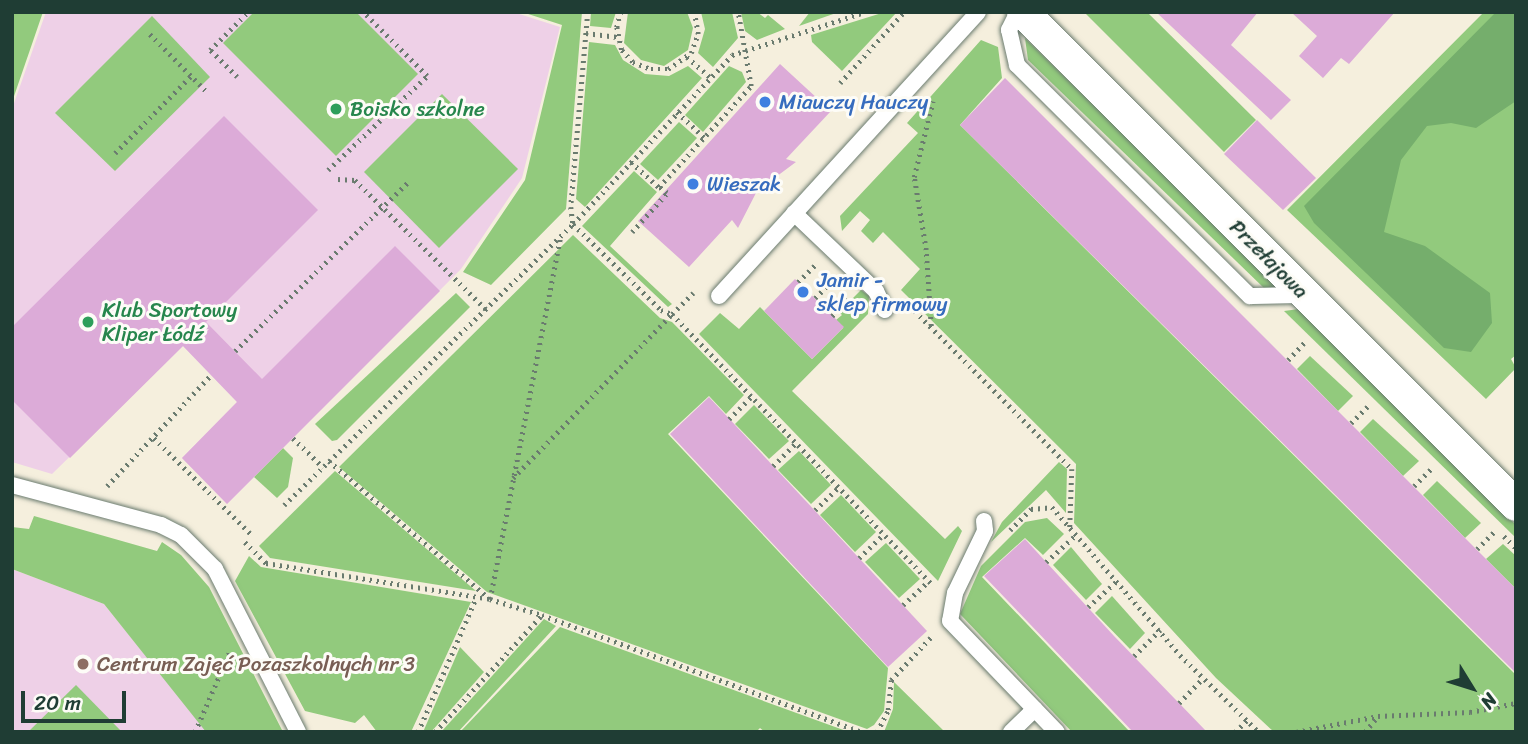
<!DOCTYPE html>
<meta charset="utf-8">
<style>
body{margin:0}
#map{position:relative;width:1528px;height:744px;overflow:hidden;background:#f5efdd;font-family:Sriracha,sans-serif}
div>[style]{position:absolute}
.built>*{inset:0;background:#eed0e7}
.green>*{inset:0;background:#92ca7d}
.forest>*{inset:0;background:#75ae6c}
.building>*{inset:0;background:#dcabd8}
.path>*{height:4.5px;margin-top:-2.25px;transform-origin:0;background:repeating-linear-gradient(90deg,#6a7b6f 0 2px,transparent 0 7px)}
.roads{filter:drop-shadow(0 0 2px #6a7b6f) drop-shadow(0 0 2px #6a7b6f)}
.lane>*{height:16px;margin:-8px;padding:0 8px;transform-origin:8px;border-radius:8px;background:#fff}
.street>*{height:32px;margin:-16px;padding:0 16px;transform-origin:16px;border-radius:16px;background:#fff}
.dots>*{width:19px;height:19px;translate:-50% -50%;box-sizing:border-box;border:4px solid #fdfcf7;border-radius:50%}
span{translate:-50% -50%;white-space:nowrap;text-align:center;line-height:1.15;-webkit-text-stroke:6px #fdfcf7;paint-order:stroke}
.shop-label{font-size:21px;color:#366cbe}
.left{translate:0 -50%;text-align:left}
.leisure-label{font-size:21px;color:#27864d}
.street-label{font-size:21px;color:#1f3d34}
.education-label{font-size:21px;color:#785e54}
.frame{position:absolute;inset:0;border:14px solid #1f3d34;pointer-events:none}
.north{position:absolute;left:1437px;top:653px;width:70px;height:70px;-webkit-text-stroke:5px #fdfcf7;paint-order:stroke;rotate:128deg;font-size:19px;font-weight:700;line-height:28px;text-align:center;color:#1f3d34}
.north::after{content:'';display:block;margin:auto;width:24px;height:32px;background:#1f3d34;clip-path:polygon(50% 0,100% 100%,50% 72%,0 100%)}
.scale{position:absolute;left:21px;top:691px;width:105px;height:32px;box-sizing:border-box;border:4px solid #1f3d34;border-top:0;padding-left:9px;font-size:21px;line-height:24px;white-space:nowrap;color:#1f3d34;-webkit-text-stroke:5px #fdfcf7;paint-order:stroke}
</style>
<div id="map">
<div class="built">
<i style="clip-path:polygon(46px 12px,513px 12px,560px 27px,522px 178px,461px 269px,227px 504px,182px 458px,237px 402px,183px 346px,52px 474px,12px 462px,12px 109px)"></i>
<i style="clip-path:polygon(12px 569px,104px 604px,207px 731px,12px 732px)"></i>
</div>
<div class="green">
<i style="clip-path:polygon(12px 12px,43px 12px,12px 102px)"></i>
<i style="clip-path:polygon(254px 12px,356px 12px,418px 74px,336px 156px,223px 43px)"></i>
<i style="clip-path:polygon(522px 12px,582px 12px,566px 209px,491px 285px,463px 272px,525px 180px,562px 25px)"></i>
<i style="clip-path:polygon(591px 12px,616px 12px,611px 28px,590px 26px)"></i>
<i style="clip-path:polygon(628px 12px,687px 12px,693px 28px,688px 50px,664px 66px,641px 60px,624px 43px)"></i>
<i style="clip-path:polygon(701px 12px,732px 12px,738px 38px,713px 67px,698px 53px,705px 29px)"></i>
<i style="clip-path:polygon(741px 12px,757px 12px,765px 18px,768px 15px,785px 29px,757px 40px,745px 31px)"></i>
<i style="clip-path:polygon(810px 12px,839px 12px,799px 26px)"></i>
<i style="clip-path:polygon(885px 12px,897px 12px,842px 71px,812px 42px,811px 35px)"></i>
<i style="clip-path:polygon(1084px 12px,1147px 12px,1256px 120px,1224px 152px)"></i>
<i style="clip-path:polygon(1484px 12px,1516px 12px,1516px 355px,1511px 359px,1516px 368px,1486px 399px,1287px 210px)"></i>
<i style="clip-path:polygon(152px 16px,210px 77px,115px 171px,55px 113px)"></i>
<i style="clip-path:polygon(1025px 38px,1278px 286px,1265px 289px,1028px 60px)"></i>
<i style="clip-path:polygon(981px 40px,998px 47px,1002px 78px,960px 125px,1516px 675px,1516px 732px,1274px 732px,1216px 678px,1074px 523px,1076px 464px,901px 290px,920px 269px,883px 232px,873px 243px,861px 231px,870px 220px,860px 211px,842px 231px,840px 216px,918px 133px,907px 123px)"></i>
<i style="clip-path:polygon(589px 42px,615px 45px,623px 60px,645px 74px,669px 76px,688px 66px,702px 78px,585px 207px,576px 199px)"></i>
<i style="clip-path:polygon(729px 66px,742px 72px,746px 82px,703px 132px,685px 115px)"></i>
<i style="clip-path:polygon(442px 94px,518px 169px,439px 248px,364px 172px)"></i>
<i style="clip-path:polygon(679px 122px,697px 138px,658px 180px,640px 164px)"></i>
<i style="clip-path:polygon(634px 171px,657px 192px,610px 246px,672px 304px,668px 307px,582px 226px)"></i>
<i style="clip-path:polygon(573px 235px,660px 318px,672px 322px,744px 395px,726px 414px,709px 396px,668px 434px,888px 668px,884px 711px,874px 725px,867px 729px,487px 592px,339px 467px)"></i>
<i style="clip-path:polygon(861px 290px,869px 296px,868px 314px,792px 391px,945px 539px,958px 526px,962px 531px,938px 581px,699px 334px,720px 313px,739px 329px,760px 307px,812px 359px,843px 328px,836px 320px,842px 315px,839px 312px)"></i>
<i style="clip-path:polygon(456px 293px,470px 307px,337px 440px,332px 441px,315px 424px)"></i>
<i style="clip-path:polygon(1299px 309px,1516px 525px,1516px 538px,1284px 311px)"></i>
<i style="clip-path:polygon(1310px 356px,1353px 396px,1338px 411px,1297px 369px)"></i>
<i style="clip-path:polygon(754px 405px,789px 441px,769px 459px,735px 424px)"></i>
<i style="clip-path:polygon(1373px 419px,1419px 461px,1403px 476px,1360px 432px)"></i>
<i style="clip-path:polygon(283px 448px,293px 458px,288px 487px,277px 498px,254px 477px)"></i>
<i style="clip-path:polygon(799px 451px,831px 485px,811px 504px,778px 470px)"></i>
<i style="clip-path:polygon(1059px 462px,1067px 469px,1066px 513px,1046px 490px,991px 542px,1002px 522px)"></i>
<i style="clip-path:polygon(335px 471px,476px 591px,270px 558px,259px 546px)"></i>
<i style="clip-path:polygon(1437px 481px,1481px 523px,1465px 538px,1423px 495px)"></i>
<i style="clip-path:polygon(841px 495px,876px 532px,855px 552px,820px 515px)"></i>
<i style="clip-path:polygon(34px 516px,157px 551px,162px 542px,181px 555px,209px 587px,283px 732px,206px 732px,104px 604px,12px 569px,12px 527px,29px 529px)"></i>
<i style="clip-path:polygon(1047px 518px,1064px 534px,1043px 555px,1025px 538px,982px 577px,1130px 732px,1072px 732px,960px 614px,981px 566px,1025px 522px)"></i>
<i style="clip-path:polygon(886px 543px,920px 579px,899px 598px,865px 562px)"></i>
<i style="clip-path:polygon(1503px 544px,1516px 556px,1516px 589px,1486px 559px)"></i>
<i style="clip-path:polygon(1071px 547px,1102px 584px,1086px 600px,1053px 565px)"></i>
<i style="clip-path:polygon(249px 556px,261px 567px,471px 602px,411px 732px,377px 732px,364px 715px,355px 723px,305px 711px,235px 581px)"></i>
<i style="clip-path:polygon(1112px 596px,1145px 633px,1130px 649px,1095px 613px)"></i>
<i style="clip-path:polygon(544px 619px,556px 626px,458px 732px,441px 732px)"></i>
<i style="clip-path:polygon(560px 627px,849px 732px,765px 732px,760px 728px,756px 732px,460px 732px)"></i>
<i style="clip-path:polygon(460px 647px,484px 672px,431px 732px,423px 732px)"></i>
<i style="clip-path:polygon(894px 682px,945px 732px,884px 732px,893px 709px)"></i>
<i style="clip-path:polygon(76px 685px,122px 732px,28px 732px)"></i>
</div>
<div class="forest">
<i style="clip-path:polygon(1496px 12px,1516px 12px,1516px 101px,1476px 128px,1451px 123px,1427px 126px,1401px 160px,1384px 232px,1425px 246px,1490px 293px,1492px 323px,1471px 352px,1444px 348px,1314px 223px,1304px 206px)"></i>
</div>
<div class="building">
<i style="clip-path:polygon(1156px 12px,1258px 12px,1231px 45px,1291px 100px,1271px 120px)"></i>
<i style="clip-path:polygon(1291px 12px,1395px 12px,1349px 64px,1341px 58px,1323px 78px,1299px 56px,1317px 36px)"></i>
<i style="clip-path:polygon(780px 64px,831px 111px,786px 159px,796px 162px,757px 191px,738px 228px,732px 220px,689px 267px,638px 221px)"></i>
<i style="clip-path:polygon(1005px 78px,1516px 589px,1516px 673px,960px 125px)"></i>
<i style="clip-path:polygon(224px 116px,318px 210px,206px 322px,262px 379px,395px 246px,440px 291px,227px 504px,182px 458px,237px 402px,183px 346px,70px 458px,12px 400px,12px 327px)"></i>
<i style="clip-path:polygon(1257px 120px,1316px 178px,1283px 210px,1224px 154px)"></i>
<i style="clip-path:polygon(795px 279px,844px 327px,812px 359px,764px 311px)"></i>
<i style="clip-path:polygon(709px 397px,927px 631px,888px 667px,670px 434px)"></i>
<i style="clip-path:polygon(1025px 539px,1114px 636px,1207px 732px,1133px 732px,984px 576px)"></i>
</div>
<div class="path">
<i style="left:588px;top:12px;width:196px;rotate:95deg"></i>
<i style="left:571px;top:207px;width:17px;rotate:83deg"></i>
<i style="left:573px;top:224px;width:123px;rotate:44.3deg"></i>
<i style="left:661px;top:310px;width:12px;rotate:20deg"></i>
<i style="left:672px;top:314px;width:30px;rotate:-45deg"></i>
<i style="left:621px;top:12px;width:16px;rotate:105deg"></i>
<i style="left:617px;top:27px;width:24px;rotate:78deg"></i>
<i style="left:622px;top:50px;width:16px;rotate:47deg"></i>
<i style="left:633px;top:62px;width:19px;rotate:21deg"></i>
<i style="left:651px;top:69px;width:17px"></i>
<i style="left:668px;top:69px;width:28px;rotate:-35deg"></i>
<i style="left:691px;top:53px;width:20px;rotate:-70deg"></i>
<i style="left:698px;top:34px;width:22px;rotate:-100deg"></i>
<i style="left:586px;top:33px;width:32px;rotate:7deg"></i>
<i style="left:150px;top:34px;width:84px;rotate:45.5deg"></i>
<i style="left:687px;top:57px;width:30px;rotate:41deg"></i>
<i style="left:237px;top:77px;width:38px;rotate:-135deg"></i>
<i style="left:210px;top:50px;width:54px;rotate:-45deg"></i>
<i style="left:840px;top:83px;width:96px;rotate:-48deg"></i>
<i style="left:677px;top:112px;width:37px;rotate:43deg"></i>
<i style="left:115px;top:153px;width:108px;rotate:-45.4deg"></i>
<i style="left:631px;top:162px;width:38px;rotate:42deg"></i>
<i style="left:659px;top:187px;width:137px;rotate:-47.7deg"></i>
<i style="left:751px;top:86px;width:75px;rotate:-100deg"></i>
<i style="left:328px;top:170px;width:137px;rotate:-43.5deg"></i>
<i style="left:427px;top:76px;width:91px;rotate:-135deg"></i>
<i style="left:338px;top:179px;width:17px;rotate:3deg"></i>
<i style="left:355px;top:180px;width:184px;rotate:44.6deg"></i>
<i style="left:632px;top:232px;width:52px;rotate:-48.1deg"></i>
<i style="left:667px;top:193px;width:10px;rotate:-143deg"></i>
<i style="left:798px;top:282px;width:24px;rotate:-45deg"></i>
<i style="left:815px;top:298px;width:23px;rotate:-45deg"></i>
<i style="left:910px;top:306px;width:230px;rotate:45.2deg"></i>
<i style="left:1072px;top:469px;width:58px;rotate:92deg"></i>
<i style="left:832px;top:316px;width:23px;rotate:-47deg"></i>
<i style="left:931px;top:326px;width:76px;rotate:-93.8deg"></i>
<i style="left:926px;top:250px;width:74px;rotate:-99.3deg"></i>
<i style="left:914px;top:177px;width:78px;rotate:-76deg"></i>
<i style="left:235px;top:351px;width:243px;rotate:-44.3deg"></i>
<i style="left:1288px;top:360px;width:25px;rotate:-47deg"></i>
<i style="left:729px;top:419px;width:31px;rotate:-45deg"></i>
<i style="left:1351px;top:423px;width:25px;rotate:-45deg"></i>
<i style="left:154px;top:438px;width:138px;rotate:44.7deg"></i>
<i style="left:293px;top:438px;width:42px;rotate:44deg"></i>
<i style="left:329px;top:461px;width:212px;rotate:40.6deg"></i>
<i style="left:490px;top:599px;width:368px;rotate:-79deg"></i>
<i style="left:773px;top:466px;width:33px;rotate:-45deg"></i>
<i style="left:513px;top:478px;width:228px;rotate:-45.9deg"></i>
<i style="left:672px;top:314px;width:375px;rotate:46.1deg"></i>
<i style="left:107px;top:486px;width:152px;rotate:-46.9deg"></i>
<i style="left:1414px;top:486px;width:27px;rotate:-45deg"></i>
<i style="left:284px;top:505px;width:403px;rotate:-44.2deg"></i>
<i style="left:573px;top:224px;width:232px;rotate:-46.7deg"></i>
<i style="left:732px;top:55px;width:140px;rotate:-17.9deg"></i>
<i style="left:815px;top:510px;width:33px;rotate:-44deg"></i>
<i style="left:1010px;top:530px;width:30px;rotate:-45deg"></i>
<i style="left:1031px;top:509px;width:21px;rotate:-5deg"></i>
<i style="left:1052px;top:507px;width:196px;rotate:49.1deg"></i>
<i style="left:1180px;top:655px;width:110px;rotate:44.3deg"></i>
<i style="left:1504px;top:536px;width:17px;rotate:45deg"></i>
<i style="left:245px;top:542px;width:30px;rotate:45deg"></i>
<i style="left:266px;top:563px;width:227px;rotate:9.1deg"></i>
<i style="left:490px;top:599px;width:54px;rotate:17.1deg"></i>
<i style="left:542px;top:615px;width:341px;rotate:20.1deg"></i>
<i style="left:1477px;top:549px;width:27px;rotate:-45deg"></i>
<i style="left:859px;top:558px;width:35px;rotate:-44deg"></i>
<i style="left:1046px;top:562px;width:40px;rotate:-42deg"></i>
<i style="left:903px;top:605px;width:35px;rotate:-43deg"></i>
<i style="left:1088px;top:607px;width:39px;rotate:-42deg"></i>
<i style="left:1134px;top:656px;width:37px;rotate:-45deg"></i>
<i style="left:1179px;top:703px;width:35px;rotate:-46deg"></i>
<i style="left:195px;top:732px;width:86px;rotate:-66.7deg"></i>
<i style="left:418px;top:732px;width:146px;rotate:-66.6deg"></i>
<i style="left:435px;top:732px;width:159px;rotate:-47.6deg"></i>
<i style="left:877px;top:732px;width:25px;rotate:-63deg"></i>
<i style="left:888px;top:710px;width:30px;rotate:-84deg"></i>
<i style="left:891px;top:680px;width:60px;rotate:-47deg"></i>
<i style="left:1235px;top:732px;width:17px;rotate:-45deg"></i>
<i style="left:1296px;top:732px;width:84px;rotate:-11deg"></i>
<i style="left:1378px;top:716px;width:92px;rotate:-2.5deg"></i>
<i style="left:1470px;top:712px;width:47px;rotate:-11.1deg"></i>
<i style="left:1365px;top:732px;width:19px;rotate:-51deg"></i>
</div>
<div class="roads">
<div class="lane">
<i style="left:1018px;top:12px;width:20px;rotate:117deg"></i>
<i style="left:1009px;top:30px;width:36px;rotate:77deg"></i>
<i style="left:1017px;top:65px;width:328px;rotate:44.8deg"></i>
<i style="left:1250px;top:296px;width:52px;rotate:-1.1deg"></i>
<i style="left:794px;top:213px;width:113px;rotate:43.6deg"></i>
<i style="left:876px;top:291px;width:21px;rotate:65deg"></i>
<i style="left:719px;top:296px;width:384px;rotate:-47.6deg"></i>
<i style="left:12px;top:485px;width:154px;rotate:15deg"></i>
<i style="left:161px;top:525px;width:22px;rotate:27deg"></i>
<i style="left:181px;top:535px;width:48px;rotate:45deg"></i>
<i style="left:215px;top:569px;width:183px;rotate:63deg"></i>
<i style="left:984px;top:521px;width:10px;rotate:84deg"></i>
<i style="left:985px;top:531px;width:69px;rotate:115.8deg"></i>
<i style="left:955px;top:593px;width:28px;rotate:100deg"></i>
<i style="left:950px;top:621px;width:154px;rotate:46.1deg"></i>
<i style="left:1011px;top:732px;width:33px;rotate:-44deg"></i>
</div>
<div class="street">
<i style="left:1023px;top:12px;width:697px;rotate:45deg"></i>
</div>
</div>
<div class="dots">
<i style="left:765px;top:102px;background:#3f7fe0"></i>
<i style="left:336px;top:109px;background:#2e9e5b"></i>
<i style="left:693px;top:184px;background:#3f7fe0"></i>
<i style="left:803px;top:292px;background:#3f7fe0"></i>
<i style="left:88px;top:322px;background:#2e9e5b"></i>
<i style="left:83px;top:664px;background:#8d6e63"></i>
</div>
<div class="shop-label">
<span class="left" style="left:779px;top:102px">Miauczy Hauczy</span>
<span class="left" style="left:707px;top:184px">Wieszak</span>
<span class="left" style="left:817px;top:292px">Jamir -<br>sklep firmowy</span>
</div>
<div class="leisure-label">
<span class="left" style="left:350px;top:109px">Boisko szkolne</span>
<span class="left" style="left:102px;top:322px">Klub Sportowy<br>Kliper Łódź</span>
</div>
<div class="street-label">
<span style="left:1269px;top:259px;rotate:45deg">Przełajowa</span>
</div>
<div class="education-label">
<span class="left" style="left:97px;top:664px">Centrum Zajęć Pozaszkolnych nr 3</span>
</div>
<div class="frame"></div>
<div class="north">N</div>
<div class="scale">20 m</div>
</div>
